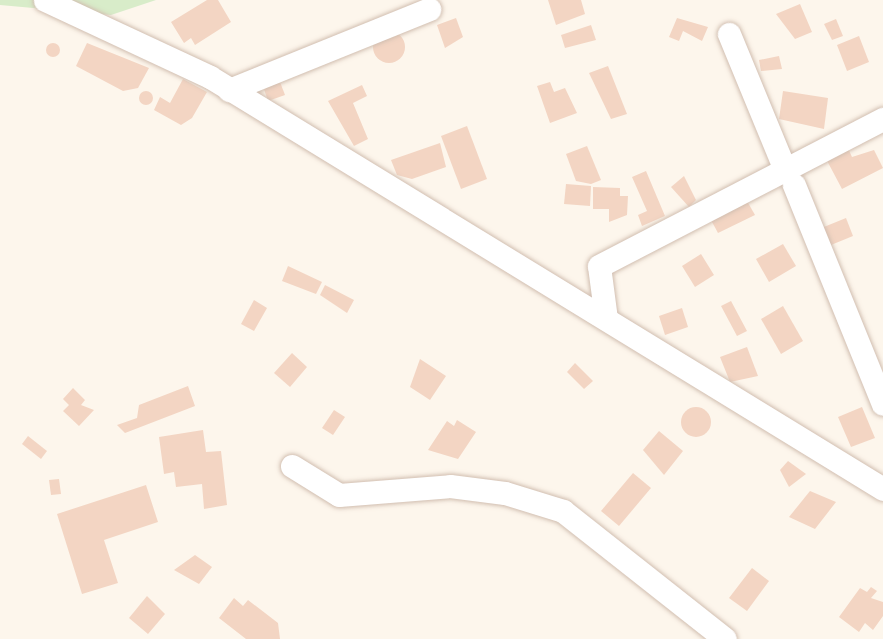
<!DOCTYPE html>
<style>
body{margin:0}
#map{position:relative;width:883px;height:639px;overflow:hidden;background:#fdf6ec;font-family:Commissioner,sans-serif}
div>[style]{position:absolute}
.green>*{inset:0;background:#d8ecc9}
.building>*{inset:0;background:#f3d5c3}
.round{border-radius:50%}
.roads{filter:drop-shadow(0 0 2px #d1beb0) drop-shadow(0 0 2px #d1beb0)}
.minor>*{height:23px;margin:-11.5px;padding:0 11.5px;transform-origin:11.5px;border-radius:11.5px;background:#fff}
span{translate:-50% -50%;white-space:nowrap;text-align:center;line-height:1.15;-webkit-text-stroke:6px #fffaf3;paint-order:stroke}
</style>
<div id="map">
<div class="green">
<i style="clip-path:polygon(0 0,156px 0,111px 15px,0 5px)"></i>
</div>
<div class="building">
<i style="clip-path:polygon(207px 0,218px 0,231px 22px,195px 45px,191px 38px,184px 43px,171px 22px)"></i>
<i style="clip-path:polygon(548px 0,581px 0,585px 14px,556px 25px)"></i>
<i style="clip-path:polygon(800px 4px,812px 32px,795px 39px,776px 14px)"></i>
<i style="clip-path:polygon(456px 18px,463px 37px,445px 48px,437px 25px)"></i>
<i style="clip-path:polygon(677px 18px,708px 27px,702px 41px,683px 31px,679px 41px,669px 37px)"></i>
<i style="clip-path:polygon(836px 19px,843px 36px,832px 40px,824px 24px)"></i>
<i style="clip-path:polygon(591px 25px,596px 40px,565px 48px,561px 35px)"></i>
<i class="round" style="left:373px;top:31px;width:32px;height:32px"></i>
<i style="clip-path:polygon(859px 36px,869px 62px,847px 71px,837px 45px)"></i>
<i class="round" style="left:46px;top:43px;width:14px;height:14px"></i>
<i style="clip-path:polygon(87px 43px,149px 68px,138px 88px,123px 91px,76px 66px)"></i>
<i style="clip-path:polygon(779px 56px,782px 69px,761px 71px,759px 60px)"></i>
<i style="clip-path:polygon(608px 66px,627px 114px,611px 119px,589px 73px)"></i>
<i style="clip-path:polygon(277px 74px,285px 95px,268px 101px,261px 80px)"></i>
<i style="clip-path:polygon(183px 79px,207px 92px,192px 118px,181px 125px,154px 110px,160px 97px,170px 103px)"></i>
<i style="clip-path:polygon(550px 82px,554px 92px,565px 88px,577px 113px,550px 123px,537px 86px)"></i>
<i style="clip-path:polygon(362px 85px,367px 96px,353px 103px,368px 139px,354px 146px,328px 101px)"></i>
<i class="round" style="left:139px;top:91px;width:14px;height:14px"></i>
<i style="clip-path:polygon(783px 91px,828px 98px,824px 129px,779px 119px)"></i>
<i style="clip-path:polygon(467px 126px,487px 179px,461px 189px,441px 136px)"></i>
<i style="clip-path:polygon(440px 143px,446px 167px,412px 179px,397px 175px,391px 160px)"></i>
<i style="clip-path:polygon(846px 144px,852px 157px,874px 150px,883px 168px,842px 189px,824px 155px)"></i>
<i style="clip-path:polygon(587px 146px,601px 180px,591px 184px,576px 181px,566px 154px)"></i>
<i style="clip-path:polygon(646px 171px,665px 216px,642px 226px,638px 215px,647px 211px,632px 177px)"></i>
<i style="clip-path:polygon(684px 176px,696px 200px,689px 207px,671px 187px)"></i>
<i style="clip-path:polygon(566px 184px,591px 186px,590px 206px,564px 204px)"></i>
<i style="clip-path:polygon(593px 187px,620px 188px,620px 196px,628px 196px,627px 215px,609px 222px,609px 209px,593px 209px)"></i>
<i style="clip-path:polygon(747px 201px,755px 215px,718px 233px,711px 220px)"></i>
<i style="clip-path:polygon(846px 218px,853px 236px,826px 247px,819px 229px)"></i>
<i style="clip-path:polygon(783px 244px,796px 266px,769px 282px,756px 259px)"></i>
<i style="clip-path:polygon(701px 254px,714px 275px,695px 287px,682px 266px)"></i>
<i style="clip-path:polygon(288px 266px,322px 282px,316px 294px,282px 281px)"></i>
<i style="clip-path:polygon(325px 285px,354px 300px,347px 313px,320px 295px)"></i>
<i style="clip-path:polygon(254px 300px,267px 308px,254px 331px,241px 324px)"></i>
<i style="clip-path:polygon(731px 301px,747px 331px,737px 336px,721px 306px)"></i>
<i style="clip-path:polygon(783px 306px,803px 341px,781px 354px,761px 319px)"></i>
<i style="clip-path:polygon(682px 308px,688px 327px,665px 335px,659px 316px)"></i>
<i style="clip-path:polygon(747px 347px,758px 376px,730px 382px,720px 357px)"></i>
<i style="clip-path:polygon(292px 353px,307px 367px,290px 387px,274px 373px)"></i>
<i style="clip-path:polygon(420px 359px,446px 376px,430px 400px,410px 387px)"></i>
<i style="clip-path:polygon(575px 363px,593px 381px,584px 389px,567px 372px)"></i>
<i style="clip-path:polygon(188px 386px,195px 406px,125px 433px,117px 425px,137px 418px,139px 405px)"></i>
<i style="clip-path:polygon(73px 388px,85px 400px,81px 405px,94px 410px,79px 426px,63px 411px,69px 405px,63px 399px)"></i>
<i class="round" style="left:681px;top:407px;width:30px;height:30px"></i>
<i style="clip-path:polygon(862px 407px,875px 438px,851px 447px,838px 417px)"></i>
<i style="clip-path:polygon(334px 410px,345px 417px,333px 435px,322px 428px)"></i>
<i style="clip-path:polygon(457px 420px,476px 432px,458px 459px,428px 450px,447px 421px,454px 426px)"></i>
<i style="clip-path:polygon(203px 430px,206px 452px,221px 451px,227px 505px,204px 509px,202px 484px,176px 487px,174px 472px,164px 474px,159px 437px)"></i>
<i style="clip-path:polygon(659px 431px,683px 451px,664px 475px,643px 450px)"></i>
<i style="clip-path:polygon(28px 436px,47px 451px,41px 459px,22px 444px)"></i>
<i style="clip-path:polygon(788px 461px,806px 474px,789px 487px,780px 470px)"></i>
<i style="clip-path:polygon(633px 473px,651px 488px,619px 526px,601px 511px)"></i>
<i style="clip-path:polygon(59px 479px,61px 494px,51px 495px,49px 480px)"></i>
<i style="clip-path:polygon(146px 485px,158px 522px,104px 540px,118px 583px,82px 594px,57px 514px)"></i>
<i style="clip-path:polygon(810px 491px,836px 502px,815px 529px,789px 517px)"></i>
<i style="clip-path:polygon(195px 555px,212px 567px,199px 584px,174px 570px)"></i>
<i style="clip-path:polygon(752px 568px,769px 581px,747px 611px,729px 598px)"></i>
<i style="clip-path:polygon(871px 587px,877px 591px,871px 598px,883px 602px,883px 616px,873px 630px,865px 623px,859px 632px,839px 617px,860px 588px,867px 592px)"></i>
<i style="clip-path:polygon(147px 596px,165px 614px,148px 634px,129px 618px)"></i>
<i style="clip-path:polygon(234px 598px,243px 606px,248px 600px,278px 623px,280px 639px,246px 639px,219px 618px)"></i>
</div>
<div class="roads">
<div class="minor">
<i style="left:45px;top:0;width:182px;rotate:25deg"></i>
<i style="left:210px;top:77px;width:789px;rotate:31.47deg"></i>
<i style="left:729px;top:34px;width:147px;rotate:67.6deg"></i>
<i style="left:229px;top:90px;width:216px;rotate:-22deg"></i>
<i style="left:794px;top:185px;width:236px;rotate:67.9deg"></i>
<i style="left:606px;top:319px;width:53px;rotate:-97.5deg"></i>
<i style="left:599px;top:266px;width:320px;rotate:-27.4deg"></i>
<i style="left:292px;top:466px;width:55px;rotate:31.7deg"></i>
<i style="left:339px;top:495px;width:111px;rotate:-4.6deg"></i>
<i style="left:450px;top:486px;width:55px;rotate:7.3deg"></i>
<i style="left:505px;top:493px;width:61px;rotate:17.2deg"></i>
<i style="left:563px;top:511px;width:206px;rotate:38.3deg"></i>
</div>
</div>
</div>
